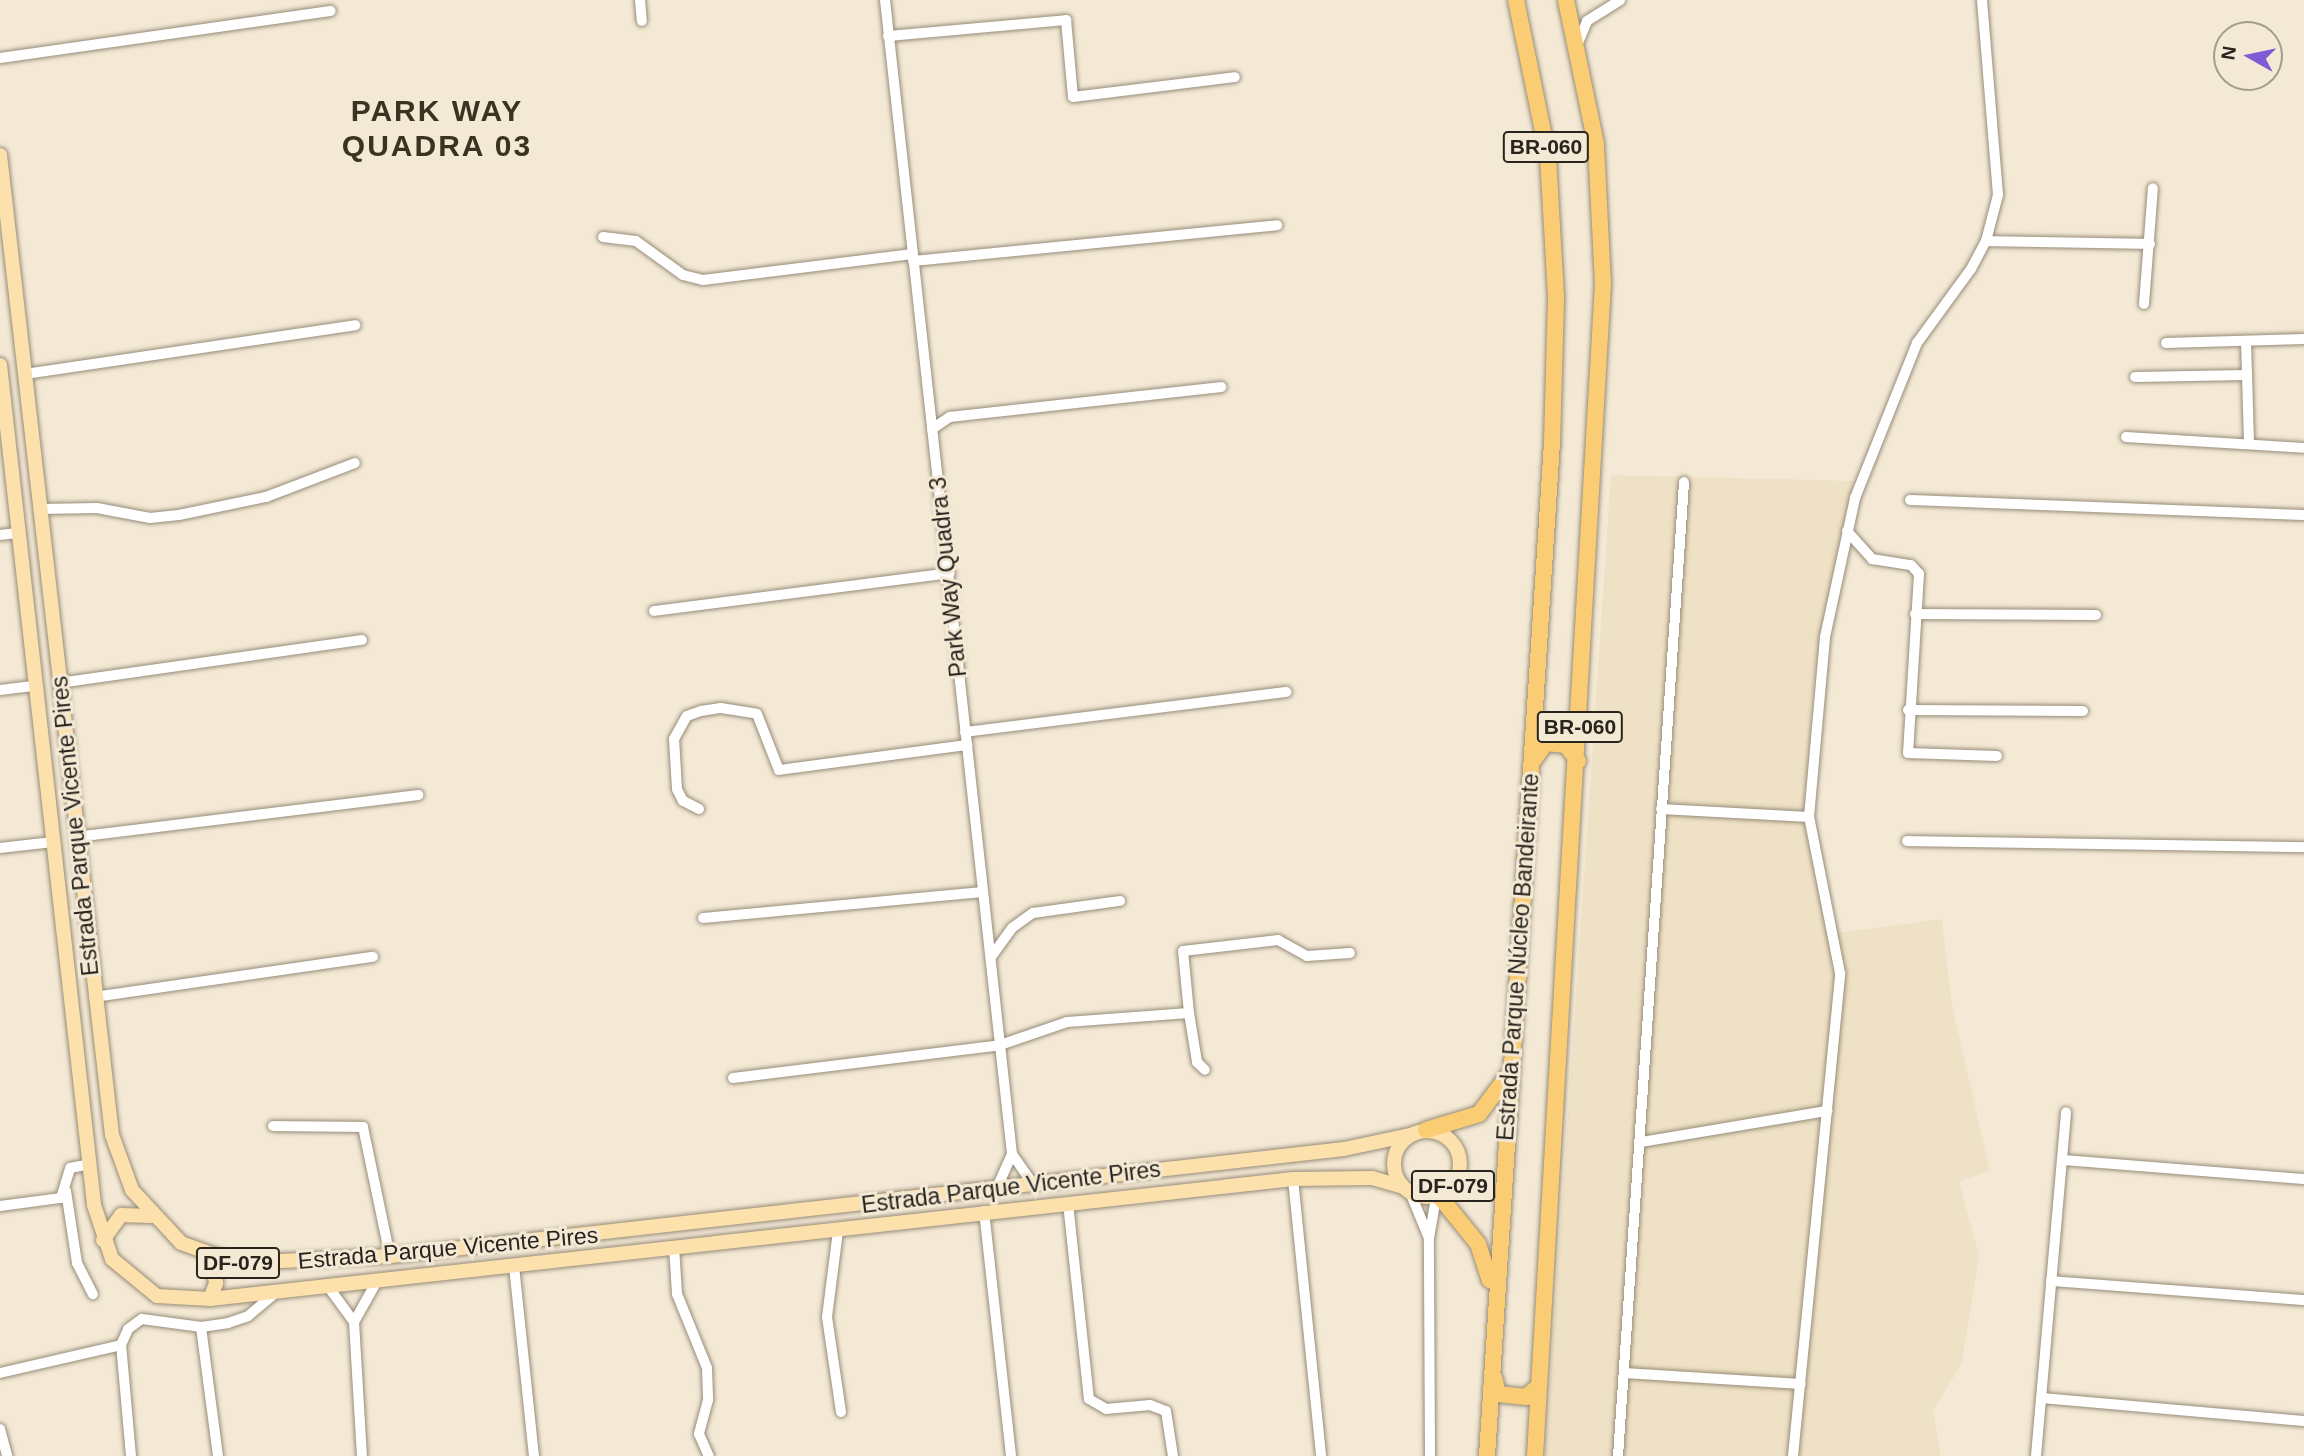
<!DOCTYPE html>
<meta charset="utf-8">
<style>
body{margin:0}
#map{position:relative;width:2304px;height:1456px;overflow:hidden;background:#f4e9d5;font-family:Helvetica,sans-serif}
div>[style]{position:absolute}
.built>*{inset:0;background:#efe1c5}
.roads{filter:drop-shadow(0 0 2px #968c79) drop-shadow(0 0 2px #968c79)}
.minor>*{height:10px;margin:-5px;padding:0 5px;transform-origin:5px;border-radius:5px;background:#fff}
.major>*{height:14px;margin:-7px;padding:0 7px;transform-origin:7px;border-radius:7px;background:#fce1ac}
.major>.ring{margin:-7px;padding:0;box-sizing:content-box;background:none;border:14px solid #fce1ac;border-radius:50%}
.highway>*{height:16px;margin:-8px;padding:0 8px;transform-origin:8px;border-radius:8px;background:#facd74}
span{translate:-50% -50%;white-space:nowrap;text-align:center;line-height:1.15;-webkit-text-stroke:6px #f4e9d5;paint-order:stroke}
.shield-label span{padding:2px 5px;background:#f4e9d5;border:2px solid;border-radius:5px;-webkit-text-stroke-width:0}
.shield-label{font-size:21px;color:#29251e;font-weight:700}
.street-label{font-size:23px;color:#29251e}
.district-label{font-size:30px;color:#3b3322;font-weight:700;letter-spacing:2px}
.north{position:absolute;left:2213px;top:21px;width:70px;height:70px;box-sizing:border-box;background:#f4e9d5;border:2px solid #a39b8c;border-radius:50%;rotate:279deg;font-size:19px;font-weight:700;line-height:28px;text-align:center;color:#29251e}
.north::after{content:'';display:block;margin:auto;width:24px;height:32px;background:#7f5bd5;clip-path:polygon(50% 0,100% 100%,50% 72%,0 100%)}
</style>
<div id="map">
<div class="built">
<i style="clip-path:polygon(1611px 475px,1854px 481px,1811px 697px,1807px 816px,1830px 934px,1942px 919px,1952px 1005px,1990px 1171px,1959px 1181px,1979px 1256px,1962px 1363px,1933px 1411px,1941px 1456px,1545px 1456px)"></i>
</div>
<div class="roads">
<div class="minor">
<i style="left:640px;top:0;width:21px;rotate:85deg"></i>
<i style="left:885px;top:0;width:1161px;rotate:83.72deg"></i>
<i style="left:1012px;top:1154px;width:39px;rotate:114deg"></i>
<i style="left:888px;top:36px;width:179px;rotate:-5.1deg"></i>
<i style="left:1066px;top:20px;width:77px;rotate:84.8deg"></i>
<i style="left:1073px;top:97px;width:163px;rotate:-7deg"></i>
<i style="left:1577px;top:45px;width:26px;rotate:-67deg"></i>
<i style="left:1587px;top:21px;width:39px;rotate:-32deg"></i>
<i style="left:0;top:58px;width:334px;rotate:-8.1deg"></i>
<i style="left:603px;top:237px;width:33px;rotate:7deg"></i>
<i style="left:636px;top:241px;width:58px;rotate:35.9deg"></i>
<i style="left:683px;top:275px;width:21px;rotate:14deg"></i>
<i style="left:703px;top:280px;width:211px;rotate:-7.1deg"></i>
<i style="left:1986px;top:241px;width:164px;rotate:1deg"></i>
<i style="left:913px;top:261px;width:366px;rotate:-5.6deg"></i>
<i style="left:2144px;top:304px;width:116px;rotate:-85.6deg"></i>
<i style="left:2246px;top:341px;width:103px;rotate:88.3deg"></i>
<i style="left:2166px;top:343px;width:138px;rotate:-1.7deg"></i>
<i style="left:25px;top:374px;width:334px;rotate:-8.4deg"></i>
<i style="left:2135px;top:377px;width:110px;rotate:-1deg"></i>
<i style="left:932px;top:429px;width:22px;rotate:-34deg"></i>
<i style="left:950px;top:417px;width:273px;rotate:-6.3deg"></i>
<i style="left:2126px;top:437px;width:178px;rotate:3.5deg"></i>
<i style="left:1910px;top:500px;width:394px;rotate:2.2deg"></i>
<i style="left:41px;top:509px;width:56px;rotate:-1deg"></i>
<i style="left:97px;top:508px;width:54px;rotate:10.7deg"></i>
<i style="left:150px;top:518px;width:29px;rotate:-6deg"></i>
<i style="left:179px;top:515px;width:89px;rotate:-11.7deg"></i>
<i style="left:266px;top:497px;width:95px;rotate:-20.9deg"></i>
<i style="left:1847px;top:531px;width:38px;rotate:48deg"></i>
<i style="left:1872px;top:559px;width:39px;rotate:9deg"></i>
<i style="left:1911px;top:565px;width:12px;rotate:48deg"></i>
<i style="left:1919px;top:574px;width:179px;rotate:93.5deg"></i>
<i style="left:1908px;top:753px;width:89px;rotate:1.9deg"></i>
<i style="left:0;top:535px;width:17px;rotate:-7deg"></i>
<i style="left:654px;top:611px;width:298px;rotate:-7.3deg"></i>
<i style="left:1915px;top:614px;width:181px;rotate:0.3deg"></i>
<i style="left:59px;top:683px;width:306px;rotate:-8.1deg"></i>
<i style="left:0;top:690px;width:35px;rotate:-7deg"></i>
<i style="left:1908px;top:710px;width:175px;rotate:0.3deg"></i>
<i style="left:965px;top:732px;width:324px;rotate:-7.1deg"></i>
<i style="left:699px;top:809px;width:18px;rotate:-153deg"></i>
<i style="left:683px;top:801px;width:13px;rotate:-117deg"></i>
<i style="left:677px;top:789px;width:50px;rotate:-93.4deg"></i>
<i style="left:674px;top:739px;width:26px;rotate:-61deg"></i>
<i style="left:687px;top:716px;width:15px;rotate:-20deg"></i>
<i style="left:701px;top:711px;width:20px;rotate:-9deg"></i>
<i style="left:721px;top:708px;width:36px;rotate:9deg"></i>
<i style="left:757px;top:714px;width:60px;rotate:68.6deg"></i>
<i style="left:779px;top:770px;width:190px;rotate:-7.6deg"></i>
<i style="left:1661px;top:809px;width:148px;rotate:3.1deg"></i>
<i style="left:76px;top:837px;width:345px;rotate:-7deg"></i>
<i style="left:1907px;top:841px;width:397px;rotate:0.9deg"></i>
<i style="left:0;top:848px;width:53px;rotate:-6.5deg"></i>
<i style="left:703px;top:918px;width:281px;rotate:-5.3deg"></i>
<i style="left:991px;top:957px;width:36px;rotate:-54deg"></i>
<i style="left:1012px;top:928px;width:26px;rotate:-36deg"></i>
<i style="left:1033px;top:913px;width:88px;rotate:-7.9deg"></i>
<i style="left:94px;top:997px;width:282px;rotate:-8.2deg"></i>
<i style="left:1189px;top:1013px;width:62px;rotate:-95.5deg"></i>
<i style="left:1183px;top:951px;width:96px;rotate:-6.6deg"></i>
<i style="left:1278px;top:940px;width:33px;rotate:29deg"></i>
<i style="left:1307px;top:956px;width:43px;rotate:-4deg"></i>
<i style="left:733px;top:1078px;width:269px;rotate:-7deg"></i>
<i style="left:1000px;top:1045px;width:71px;rotate:-18.9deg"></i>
<i style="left:1067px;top:1022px;width:122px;rotate:-4.2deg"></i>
<i style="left:1189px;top:1013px;width:50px;rotate:80.7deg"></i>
<i style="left:1197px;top:1062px;width:11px;rotate:45deg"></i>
<i style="left:273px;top:1126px;width:90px;rotate:0.6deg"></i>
<i style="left:363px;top:1127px;width:132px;rotate:78.2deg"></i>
<i style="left:1641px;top:1142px;width:189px;rotate:-9.5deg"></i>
<i style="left:1012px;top:1154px;width:37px;rotate:55deg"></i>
<i style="left:2062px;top:1160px;width:243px;rotate:4.5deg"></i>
<i style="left:1293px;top:1179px;width:278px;rotate:84.2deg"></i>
<i style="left:66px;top:1191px;width:73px;rotate:81.3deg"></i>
<i style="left:77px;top:1263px;width:35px;rotate:63deg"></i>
<i style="left:1410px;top:1192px;width:50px;rotate:67.6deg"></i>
<i style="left:1068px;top:1203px;width:197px;rotate:83.9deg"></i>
<i style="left:1089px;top:1399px;width:20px;rotate:30deg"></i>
<i style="left:1106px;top:1409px;width:44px;rotate:-5.2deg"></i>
<i style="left:1150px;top:1405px;width:17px;rotate:21deg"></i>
<i style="left:1166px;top:1411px;width:46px;rotate:81.2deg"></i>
<i style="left:0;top:1206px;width:62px;rotate:-7.5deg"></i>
<i style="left:61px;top:1198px;width:31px;rotate:-73deg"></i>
<i style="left:70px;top:1168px;width:21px;rotate:-11deg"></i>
<i style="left:984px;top:1211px;width:246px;rotate:83.7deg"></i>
<i style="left:838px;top:1231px;width:87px;rotate:97.3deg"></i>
<i style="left:827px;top:1317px;width:96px;rotate:81.6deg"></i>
<i style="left:674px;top:1247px;width:47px;rotate:86.3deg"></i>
<i style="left:677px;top:1294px;width:80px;rotate:67.9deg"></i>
<i style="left:707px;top:1368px;width:32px;rotate:88deg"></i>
<i style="left:708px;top:1400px;width:35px;rotate:105deg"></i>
<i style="left:699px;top:1434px;width:24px;rotate:66deg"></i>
<i style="left:514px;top:1266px;width:191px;rotate:84deg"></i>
<i style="left:2051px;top:1281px;width:254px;rotate:4.3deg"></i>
<i style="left:327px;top:1285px;width:46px;rotate:53.9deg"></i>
<i style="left:354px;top:1322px;width:134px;rotate:86.6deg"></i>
<i style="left:354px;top:1322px;width:47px;rotate:-60.7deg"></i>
<i style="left:201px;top:1327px;width:130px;rotate:82.5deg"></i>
<i style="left:0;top:1373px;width:124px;rotate:-13deg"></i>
<i style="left:1624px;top:1373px;width:177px;rotate:3.6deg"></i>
<i style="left:2041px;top:1398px;width:264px;rotate:5deg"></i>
<i style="left:0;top:1429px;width:28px;rotate:75deg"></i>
<i style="left:131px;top:1456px;width:111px;rotate:-95.1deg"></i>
<i style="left:121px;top:1345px;width:17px;rotate:-66deg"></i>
<i style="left:128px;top:1329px;width:17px;rotate:-36deg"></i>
<i style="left:142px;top:1319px;width:60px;rotate:7.7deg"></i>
<i style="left:201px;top:1327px;width:27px;rotate:-8deg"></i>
<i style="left:228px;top:1323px;width:21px;rotate:-19deg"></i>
<i style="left:248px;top:1316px;width:39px;rotate:-40deg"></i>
<i style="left:1430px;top:1456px;width:218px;rotate:-90.3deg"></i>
<i style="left:1429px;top:1238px;width:41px;rotate:-80.1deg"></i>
<i style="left:1618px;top:1456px;width:976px;rotate:-86.12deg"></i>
<i style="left:1793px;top:1456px;width:485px;rotate:-84.4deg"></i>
<i style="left:1840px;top:973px;width:159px;rotate:-101.2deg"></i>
<i style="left:1809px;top:817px;width:181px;rotate:-84.9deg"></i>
<i style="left:1825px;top:637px;width:142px;rotate:-77.8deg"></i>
<i style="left:1855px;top:498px;width:167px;rotate:-68.2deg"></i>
<i style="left:1917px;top:343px;width:92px;rotate:-53.9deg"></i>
<i style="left:1971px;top:269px;width:32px;rotate:-62deg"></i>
<i style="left:1986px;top:241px;width:48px;rotate:-75.4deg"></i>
<i style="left:1998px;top:195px;width:196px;rotate:-94.7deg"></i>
<i style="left:2036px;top:1456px;width:345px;rotate:-85deg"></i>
</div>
<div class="major">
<i style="left:0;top:155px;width:986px;rotate:83.48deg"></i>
<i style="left:112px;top:1135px;width:59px;rotate:70deg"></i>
<i style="left:132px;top:1190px;width:72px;rotate:47.2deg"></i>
<i style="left:181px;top:1243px;width:59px;rotate:19.7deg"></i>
<i style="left:237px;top:1263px;width:153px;rotate:-2.6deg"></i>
<i style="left:390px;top:1256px;width:960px;rotate:-6.4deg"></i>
<i style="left:1344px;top:1149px;width:67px;rotate:-12deg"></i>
<i style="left:0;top:365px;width:845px;rotate:83.61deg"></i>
<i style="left:94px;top:1205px;width:57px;rotate:71.6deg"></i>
<i style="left:112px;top:1259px;width:58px;rotate:39.4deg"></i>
<i style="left:157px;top:1296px;width:53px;rotate:3.2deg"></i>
<i style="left:210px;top:1299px;width:1090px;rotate:-6.32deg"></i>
<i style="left:1293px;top:1179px;width:79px;rotate:-0.7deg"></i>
<i style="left:1372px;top:1178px;width:32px;rotate:16deg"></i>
<i class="ring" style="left:1394px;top:1131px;width:52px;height:52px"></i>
<i style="left:103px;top:1240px;width:31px;rotate:-54deg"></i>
<i style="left:121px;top:1215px;width:30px;rotate:2deg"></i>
<i style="left:210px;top:1299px;width:17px;rotate:-69deg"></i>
<i style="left:216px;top:1283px;width:26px;rotate:-99deg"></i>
</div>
<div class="highway">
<i style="left:1532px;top:762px;width:24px;rotate:-54deg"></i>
<i style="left:1546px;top:743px;width:20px;rotate:6deg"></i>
<i style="left:1566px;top:745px;width:20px;rotate:53deg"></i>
<i style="left:1426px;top:1130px;width:55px;rotate:-16.8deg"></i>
<i style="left:1479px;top:1114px;width:50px;rotate:-53.1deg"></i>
<i style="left:1440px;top:1197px;width:60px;rotate:51deg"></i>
<i style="left:1478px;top:1244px;width:38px;rotate:72deg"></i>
<i style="left:1494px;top:1377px;width:17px;rotate:77deg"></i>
<i style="left:1498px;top:1394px;width:28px;rotate:6deg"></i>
<i style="left:1526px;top:1397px;width:17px;rotate:-40deg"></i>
<i style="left:1487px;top:1456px;width:1015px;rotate:-86.33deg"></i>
<i style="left:1552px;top:443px;width:147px;rotate:-88.4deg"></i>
<i style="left:1556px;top:296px;width:140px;rotate:-93.3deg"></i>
<i style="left:1548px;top:156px;width:159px;rotate:-101.6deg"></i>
<i style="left:1535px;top:1456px;width:1174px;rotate:-86.68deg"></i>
<i style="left:1603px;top:284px;width:140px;rotate:-92.9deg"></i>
<i style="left:1596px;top:144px;width:147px;rotate:-101.8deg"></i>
</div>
</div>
<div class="shield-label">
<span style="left:1546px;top:147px">BR-060</span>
<span style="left:1580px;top:727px">BR-060</span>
<span style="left:1453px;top:1186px">DF-079</span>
<span style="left:238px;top:1263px">DF-079</span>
</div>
<div class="street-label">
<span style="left:948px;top:577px;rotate:-96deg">Park Way Quadra 3</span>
<span style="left:75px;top:826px;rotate:-96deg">Estrada Parque Vicente Pires</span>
<span style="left:1518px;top:957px;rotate:-86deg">Estrada Parque Núcleo Bandeirante</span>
<span style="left:1011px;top:1187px;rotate:-7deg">Estrada Parque Vicente Pires</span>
<span style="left:448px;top:1248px;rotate:-5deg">Estrada Parque Vicente Pires</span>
</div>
<div class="district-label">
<span style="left:437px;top:128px">PARK WAY<br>QUADRA 03</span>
</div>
<div class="north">N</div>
</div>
